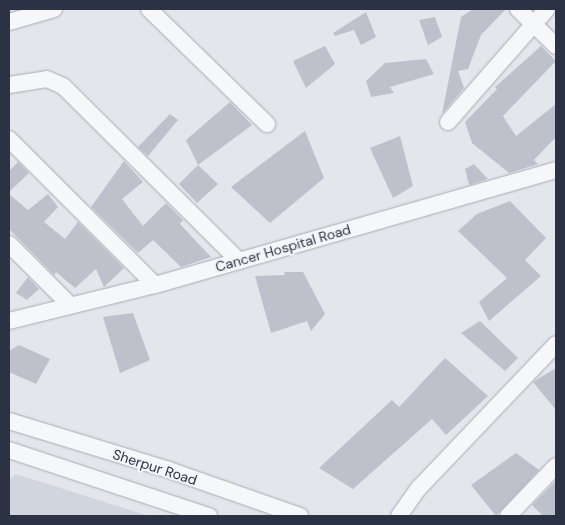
<!DOCTYPE html>
<style>
body{margin:0}
#map{position:relative;width:565px;height:525px;overflow:hidden;background:#e3e6eb;font-family:"DM Sans",sans-serif}
div>[style]{position:absolute}
.built>*{inset:0;background:#d1d5dd}
.building>*{inset:0;background:#bec1cb}
.roads{filter:drop-shadow(0 0 1px #a8acb6) drop-shadow(0 0 1px #a8acb6)}
.minor>*{height:16px;margin:-8px;padding:0 8px;transform-origin:8px;border-radius:8px;background:#f6f7f9}
span{translate:-50% -50%;white-space:nowrap;text-align:center;line-height:1.15;-webkit-text-stroke:4px #f3f5f8;paint-order:stroke}
.street-label{font-size:14px;color:#2b3244}
.frame{position:absolute;inset:0;border:10px solid #2b3244;pointer-events:none}
</style>
<div id="map">
<div class="built">
<i style="clip-path:polygon(16px 474px,149px 516px,9px 516px,9px 480px)"></i>
</div>
<div class="building">
<i style="clip-path:polygon(473px 9px,506px 9px,481px 35px,468px 69px,458px 71px,464px 88px,442px 114px,461px 17px)"></i>
<i style="clip-path:polygon(366px 12px,376px 37px,361px 45px,354px 30px,335px 36px,333px 33px)"></i>
<i style="clip-path:polygon(435px 17px,442px 37px,428px 45px,419px 20px)"></i>
<i style="clip-path:polygon(325px 46px,335px 64px,306px 88px,293px 61px)"></i>
<i style="clip-path:polygon(541px 46px,556px 61px,503px 116px,516px 136px,556px 104px,556px 137px,534px 160px,538px 164px,509px 173px,472px 143px,465px 122px,497px 89px,495px 87px)"></i>
<i style="clip-path:polygon(426px 59px,434px 74px,390px 87px,394px 93px,371px 97px,366px 81px,385px 63px)"></i>
<i style="clip-path:polygon(230px 102px,252px 125px,198px 165px,186px 140px)"></i>
<i style="clip-path:polygon(170px 114px,178px 120px,148px 156px,138px 147px)"></i>
<i style="clip-path:polygon(305px 131px,324px 178px,270px 223px,231px 187px)"></i>
<i style="clip-path:polygon(400px 136px,413px 186px,393px 198px,370px 148px)"></i>
<i style="clip-path:polygon(124px 161px,143px 182px,122px 199px,143px 226px,166px 203px,183px 220px,180px 224px,211px 257px,181px 267px,153px 240px,138px 253px,91px 207px)"></i>
<i style="clip-path:polygon(18px 162px,29px 173px,9px 192px,9px 171px)"></i>
<i style="clip-path:polygon(474px 164px,488px 179px,469px 185px,465px 169px)"></i>
<i style="clip-path:polygon(198px 165px,218px 184px,197px 203px,179px 184px)"></i>
<i style="clip-path:polygon(9px 194px,28px 210px,48px 194px,58px 207px,44px 222px,65px 239px,78px 222px,124px 268px,104px 287px,96px 269px,75px 288px,56px 272px,54px 275px,9px 229px)"></i>
<i style="clip-path:polygon(510px 201px,546px 238px,525px 260px,541px 276px,489px 321px,479px 302px,507px 278px,458px 231px,477px 214px)"></i>
<i style="clip-path:polygon(284px 272px,303px 272px,325px 314px,311px 331px,307px 321px,271px 333px,255px 276px,285px 275px)"></i>
<i style="clip-path:polygon(28px 277px,39px 289px,27px 300px,16px 293px)"></i>
<i style="clip-path:polygon(133px 313px,150px 360px,120px 373px,103px 317px)"></i>
<i style="clip-path:polygon(480px 321px,518px 358px,505px 371px,461px 333px)"></i>
<i style="clip-path:polygon(19px 345px,50px 359px,36px 384px,9px 372px,9px 351px)"></i>
<i style="clip-path:polygon(445px 358px,488px 396px,446px 435px,432px 419px,353px 489px,319px 468px,392px 400px,399px 407px)"></i>
<i style="clip-path:polygon(556px 368px,556px 410px,533px 382px)"></i>
<i style="clip-path:polygon(516px 453px,539px 470px,496px 516px,471px 485px)"></i>
<i style="clip-path:polygon(555px 482px,556px 516px,543px 516px,532px 505px)"></i>
</div>
<div class="roads">
<div class="minor">
<i style="left:149px;top:9px;width:165px;rotate:44.3deg"></i>
<i style="left:518px;top:9px;width:53px;rotate:44.2deg"></i>
<i style="left:9px;top:22px;width:47px;rotate:-16.1deg"></i>
<i style="left:9px;top:85px;width:38px;rotate:-9deg"></i>
<i style="left:47px;top:79px;width:17px;rotate:24deg"></i>
<i style="left:63px;top:86px;width:248px;rotate:44.8deg"></i>
<i style="left:448px;top:122px;width:150px;rotate:-48.8deg"></i>
<i style="left:9px;top:139px;width:206px;rotate:45deg"></i>
<i style="left:9px;top:244px;width:85px;rotate:45deg"></i>
<i style="left:9px;top:321px;width:150px;rotate:-13.9deg"></i>
<i style="left:155px;top:285px;width:417px;rotate:-16deg"></i>
<i style="left:9px;top:421px;width:167px;rotate:17deg"></i>
<i style="left:169px;top:470px;width:139px;rotate:19.3deg"></i>
<i style="left:9px;top:450px;width:211px;rotate:18.3deg"></i>
<i style="left:399px;top:516px;width:33px;rotate:-55deg"></i>
<i style="left:418px;top:489px;width:200px;rotate:-46.4deg"></i>
<i style="left:508px;top:516px;width:69px;rotate:-46.2deg"></i>
</div>
</div>
<div class="street-label">
<span style="left:283px;top:248px;rotate:-16deg">Cancer Hospital Road</span>
<span style="left:155px;top:467px;rotate:18deg">Sherpur Road</span>
</div>
<div class="frame"></div>
</div>
